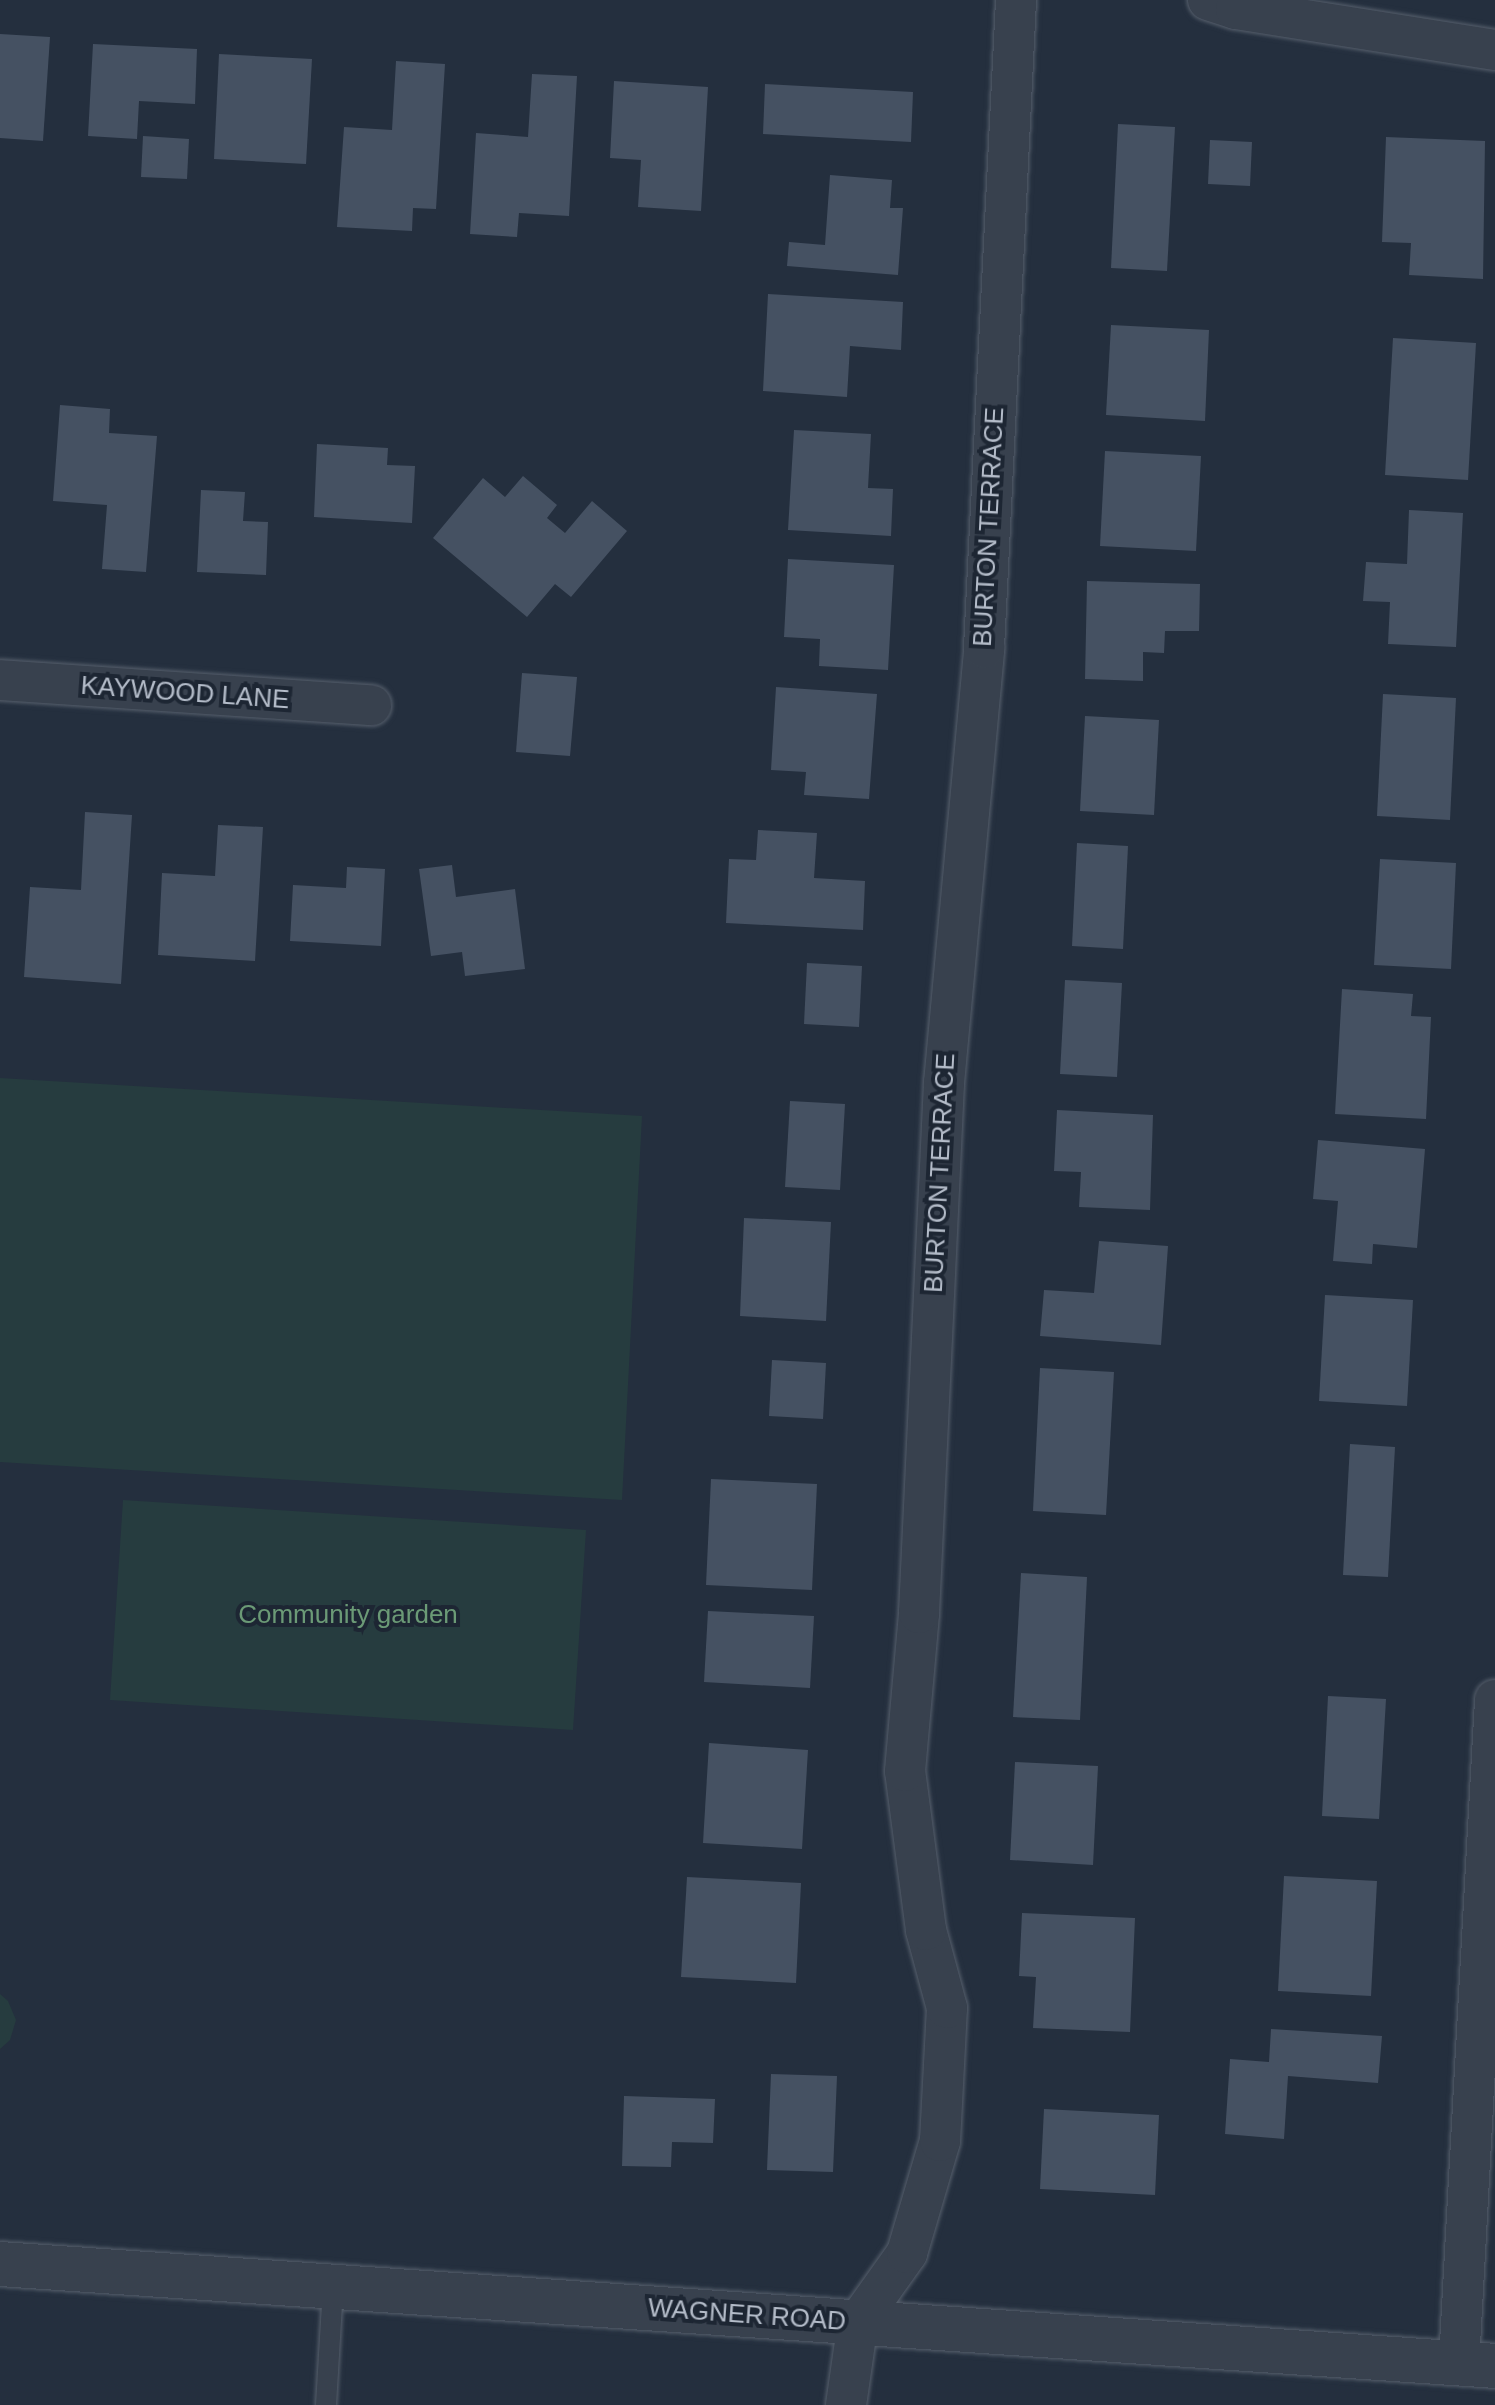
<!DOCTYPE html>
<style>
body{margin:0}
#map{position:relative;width:1495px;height:2405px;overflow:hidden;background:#242f3e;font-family:Helvetica,sans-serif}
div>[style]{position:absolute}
.green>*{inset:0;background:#263c3f}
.building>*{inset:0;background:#455162}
.roads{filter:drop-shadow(0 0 2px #565f6c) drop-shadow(0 0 2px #565f6c)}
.service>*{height:20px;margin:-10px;padding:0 10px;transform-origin:10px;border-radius:10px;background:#38414e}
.minor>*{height:40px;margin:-20px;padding:0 20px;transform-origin:20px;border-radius:20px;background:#38414e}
.tertiary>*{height:44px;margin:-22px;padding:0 22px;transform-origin:22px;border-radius:22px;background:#38414e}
span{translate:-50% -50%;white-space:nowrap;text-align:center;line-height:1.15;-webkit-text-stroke:8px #1d2633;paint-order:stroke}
.street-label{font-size:26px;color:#b4bcc9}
.park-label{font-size:26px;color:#6b9a76}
</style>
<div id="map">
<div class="green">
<i style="clip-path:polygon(0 1078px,642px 1116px,622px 1500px,0 1462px)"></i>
<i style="clip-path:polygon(123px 1500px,586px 1530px,573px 1730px,110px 1700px)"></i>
<i style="clip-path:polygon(0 1994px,8px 2001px,16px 2020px,10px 2040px,0 2049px)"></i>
</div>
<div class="building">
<i style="clip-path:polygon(0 34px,50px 37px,43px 141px,0 138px)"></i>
<i style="clip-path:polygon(93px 44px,197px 49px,195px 104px,139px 101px,137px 139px,88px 136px)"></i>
<i style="clip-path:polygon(219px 54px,312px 59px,306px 164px,214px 159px)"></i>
<i style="clip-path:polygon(396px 61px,445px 64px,436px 209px,413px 208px,412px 231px,337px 227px,344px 127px,392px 130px)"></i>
<i style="clip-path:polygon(532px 74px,577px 76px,569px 216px,519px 213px,517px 237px,470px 234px,476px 133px,528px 137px)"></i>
<i style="clip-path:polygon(614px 81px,708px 87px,701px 211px,638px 207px,641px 160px,610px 158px)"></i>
<i style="clip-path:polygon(765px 84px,913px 92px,911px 142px,763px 134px)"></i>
<i style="clip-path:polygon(1118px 124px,1175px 127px,1167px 271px,1111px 268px)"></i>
<i style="clip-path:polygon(143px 136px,189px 139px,187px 179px,141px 177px)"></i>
<i style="clip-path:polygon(1386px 137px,1485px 141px,1483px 279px,1409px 275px,1411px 243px,1382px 242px)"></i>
<i style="clip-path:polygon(1210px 140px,1252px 142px,1250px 186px,1208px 184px)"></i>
<i style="clip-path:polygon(830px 175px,892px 180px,890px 208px,903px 208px,898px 275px,787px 266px,789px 242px,825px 245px)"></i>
<i style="clip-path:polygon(768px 294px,903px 302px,901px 350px,850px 346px,847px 397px,763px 391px)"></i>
<i style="clip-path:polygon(1111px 325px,1209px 330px,1205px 421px,1106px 415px)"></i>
<i style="clip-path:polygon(1393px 338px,1476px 343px,1468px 480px,1385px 475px)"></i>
<i style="clip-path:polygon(60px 405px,110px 409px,109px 433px,157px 436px,146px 572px,102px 569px,107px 505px,53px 501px)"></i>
<i style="clip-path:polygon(794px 430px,871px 434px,868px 488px,893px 489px,891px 536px,788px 530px)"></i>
<i style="clip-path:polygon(317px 444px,388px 448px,387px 465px,415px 466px,412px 523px,314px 517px)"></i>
<i style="clip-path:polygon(1105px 451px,1201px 456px,1196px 551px,1100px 546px)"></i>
<i style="clip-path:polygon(523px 476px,557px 505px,547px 518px,565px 533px,592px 501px,627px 531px,571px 597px,555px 584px,527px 617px,433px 538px,483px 478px,505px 497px)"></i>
<i style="clip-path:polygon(201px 490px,245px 492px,243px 521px,268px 522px,266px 575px,197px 572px)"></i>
<i style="clip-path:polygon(1409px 510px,1463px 513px,1456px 647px,1388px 644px,1390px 602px,1363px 601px,1366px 562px,1407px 564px)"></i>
<i style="clip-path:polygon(788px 559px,894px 565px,888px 670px,819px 666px,820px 639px,784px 637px)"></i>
<i style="clip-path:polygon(1087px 581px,1200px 584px,1199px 631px,1165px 631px,1164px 653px,1143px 652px,1143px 681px,1085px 679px)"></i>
<i style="clip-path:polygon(522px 673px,577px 677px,570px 756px,516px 752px)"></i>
<i style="clip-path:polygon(776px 687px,877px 694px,869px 799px,804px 795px,806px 772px,771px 770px)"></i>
<i style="clip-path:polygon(1383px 694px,1456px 698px,1450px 820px,1377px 816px)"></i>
<i style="clip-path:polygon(1085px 716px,1159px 720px,1154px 815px,1080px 811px)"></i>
<i style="clip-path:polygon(85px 812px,132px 815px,121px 984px,24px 977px,30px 887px,81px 890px)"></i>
<i style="clip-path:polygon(218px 825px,263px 827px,255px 961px,158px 955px,162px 873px,215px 876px)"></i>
<i style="clip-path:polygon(758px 830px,817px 833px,814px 878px,865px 881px,863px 930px,726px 923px,729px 859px,756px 860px)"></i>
<i style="clip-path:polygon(1077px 843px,1128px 846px,1123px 949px,1072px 946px)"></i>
<i style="clip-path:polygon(1380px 859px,1456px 863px,1451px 969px,1374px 965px)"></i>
<i style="clip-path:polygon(452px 865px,456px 897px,515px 889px,525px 969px,465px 976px,462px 952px,431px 956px,419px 869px)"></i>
<i style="clip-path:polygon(347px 867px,385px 869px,381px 946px,290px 941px,293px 885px,346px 888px)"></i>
<i style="clip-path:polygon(807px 963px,862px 966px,859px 1027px,804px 1024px)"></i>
<i style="clip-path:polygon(1065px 980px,1122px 983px,1117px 1077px,1060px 1074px)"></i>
<i style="clip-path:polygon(1342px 989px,1413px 994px,1411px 1016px,1431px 1017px,1426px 1119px,1335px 1114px)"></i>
<i style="clip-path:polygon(790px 1101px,845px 1104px,840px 1190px,785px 1187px)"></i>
<i style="clip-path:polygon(1057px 1110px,1153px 1115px,1150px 1210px,1079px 1207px,1081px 1172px,1054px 1171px)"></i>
<i style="clip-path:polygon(1318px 1140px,1425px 1149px,1417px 1248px,1373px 1244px,1372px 1264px,1333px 1261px,1338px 1201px,1313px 1199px)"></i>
<i style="clip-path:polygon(744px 1218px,831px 1222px,826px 1321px,740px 1316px)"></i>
<i style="clip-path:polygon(1099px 1241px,1168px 1246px,1161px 1345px,1040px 1336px,1044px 1290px,1094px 1293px)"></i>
<i style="clip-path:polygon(1325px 1295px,1413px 1300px,1407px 1406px,1319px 1401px)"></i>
<i style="clip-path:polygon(772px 1360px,826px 1363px,823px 1419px,769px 1416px)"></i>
<i style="clip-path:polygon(1040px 1368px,1114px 1372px,1106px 1515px,1033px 1511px)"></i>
<i style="clip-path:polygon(1350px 1444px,1395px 1447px,1388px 1577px,1343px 1575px)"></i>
<i style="clip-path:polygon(711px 1479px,817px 1484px,812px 1590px,706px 1585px)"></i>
<i style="clip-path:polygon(1021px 1573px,1087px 1577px,1080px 1720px,1013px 1717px)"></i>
<i style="clip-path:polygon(708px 1611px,814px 1616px,810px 1688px,704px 1682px)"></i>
<i style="clip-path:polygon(1328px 1696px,1386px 1699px,1379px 1819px,1322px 1816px)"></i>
<i style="clip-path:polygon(709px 1743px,808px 1750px,802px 1849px,703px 1843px)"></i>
<i style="clip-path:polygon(1015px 1762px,1098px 1766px,1093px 1865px,1010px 1860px)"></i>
<i style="clip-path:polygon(1284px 1876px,1377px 1881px,1371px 1996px,1278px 1991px)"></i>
<i style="clip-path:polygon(687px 1877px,801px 1883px,796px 1983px,681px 1977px)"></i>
<i style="clip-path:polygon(1022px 1913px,1135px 1918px,1130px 2032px,1033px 2028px,1036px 1977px,1019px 1976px)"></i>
<i style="clip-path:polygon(1271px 2029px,1382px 2036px,1378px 2083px,1288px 2076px,1284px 2139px,1225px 2134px,1230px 2059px,1269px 2062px)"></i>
<i style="clip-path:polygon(771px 2074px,837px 2076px,833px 2172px,767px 2170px)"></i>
<i style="clip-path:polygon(624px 2096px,715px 2099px,713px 2143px,672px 2142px,671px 2167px,622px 2166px)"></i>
<i style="clip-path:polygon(1044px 2109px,1159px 2115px,1155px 2195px,1040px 2189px)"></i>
</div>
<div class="roads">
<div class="service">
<i style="left:326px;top:2405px;width:118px;rotate:-86.6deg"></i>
</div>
<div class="minor">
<i style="left:1208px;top:0;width:29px;rotate:18deg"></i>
<i style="left:1236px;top:9px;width:262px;rotate:9deg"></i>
<i style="left:0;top:680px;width:372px;rotate:3.9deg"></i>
<i style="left:1459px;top:2363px;width:664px;rotate:-86.89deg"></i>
<i style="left:846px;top:2405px;width:84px;rotate:-81.8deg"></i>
<i style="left:858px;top:2322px;width:85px;rotate:-54.6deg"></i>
<i style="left:907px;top:2253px;width:117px;rotate:-73.6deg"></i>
<i style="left:940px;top:2141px;width:133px;rotate:-87deg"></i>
<i style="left:947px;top:2008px;width:81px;rotate:-105.1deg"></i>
<i style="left:926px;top:1930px;width:160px;rotate:-97.5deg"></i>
<i style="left:905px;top:1771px;width:159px;rotate:-84.9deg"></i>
<i style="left:919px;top:1613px;width:531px;rotate:-87.3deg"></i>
<i style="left:944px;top:1083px;width:437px;rotate:-84.7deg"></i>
<i style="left:984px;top:648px;width:649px;rotate:-87.17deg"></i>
</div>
<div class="tertiary">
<i style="left:0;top:2264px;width:1498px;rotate:3.9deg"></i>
</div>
</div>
<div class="street-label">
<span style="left:989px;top:527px;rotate:-87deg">BURTON TERRACE</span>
<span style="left:185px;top:693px;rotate:4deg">KAYWOOD LANE</span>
<span style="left:940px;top:1173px;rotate:-87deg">BURTON TERRACE</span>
<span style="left:747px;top:2315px;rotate:4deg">WAGNER ROAD</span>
</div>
<div class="park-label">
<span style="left:348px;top:1615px">Community garden</span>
</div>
</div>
